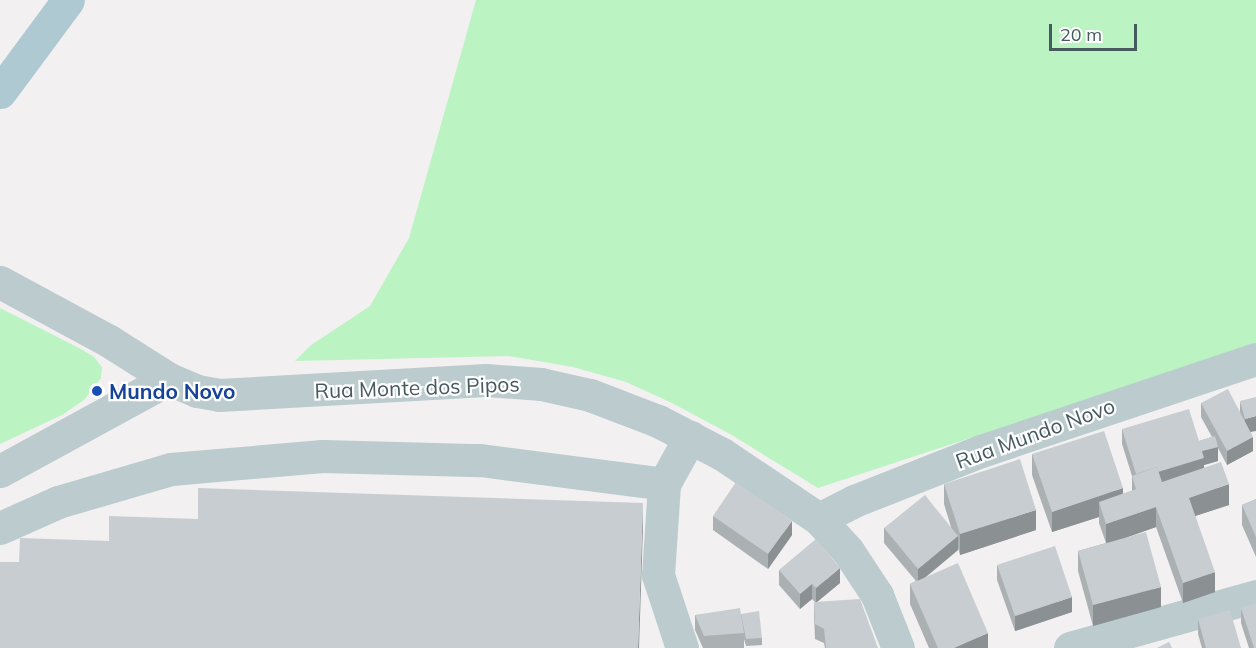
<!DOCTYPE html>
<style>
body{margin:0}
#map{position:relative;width:1256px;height:648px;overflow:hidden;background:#f3f0f1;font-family:Mulish,sans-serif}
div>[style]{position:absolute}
.green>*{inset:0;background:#bcf3c2}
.minor>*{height:33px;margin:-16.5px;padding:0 16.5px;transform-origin:16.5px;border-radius:16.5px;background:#bbcbce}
.major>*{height:33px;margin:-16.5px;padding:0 16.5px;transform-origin:16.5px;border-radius:16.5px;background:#aec9d1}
.wall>*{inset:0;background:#abb0b3}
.shaded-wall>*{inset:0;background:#8b9092}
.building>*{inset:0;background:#c7cdd0}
.dots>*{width:16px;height:16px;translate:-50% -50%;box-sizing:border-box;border:3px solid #fff;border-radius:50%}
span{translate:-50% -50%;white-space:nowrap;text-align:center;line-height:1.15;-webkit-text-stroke:4.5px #fff;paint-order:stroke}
.street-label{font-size:21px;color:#475b5f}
.transit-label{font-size:21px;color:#164399;font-weight:700}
.left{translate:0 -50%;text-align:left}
.scale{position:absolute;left:1049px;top:24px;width:88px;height:27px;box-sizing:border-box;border:3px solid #475b5f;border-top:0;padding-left:8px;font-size:18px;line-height:21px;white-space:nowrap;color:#475b5f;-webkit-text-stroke:4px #fff;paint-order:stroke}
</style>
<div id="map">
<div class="green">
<i style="clip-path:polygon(476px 0,1256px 0,1256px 344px,818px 488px,730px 434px,672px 403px,626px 382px,573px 367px,509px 356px,295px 361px,311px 345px,370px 306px,409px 238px)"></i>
<i style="clip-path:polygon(0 308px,83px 350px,94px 357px,102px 367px,101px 378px,84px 400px,62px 415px,0 444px)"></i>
</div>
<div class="minor">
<i style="left:0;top:282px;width:124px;rotate:28.4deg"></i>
<i style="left:109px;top:341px;width:71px;rotate:32.3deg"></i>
<i style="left:169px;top:379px;width:30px;rotate:23deg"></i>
<i style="left:197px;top:391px;width:22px;rotate:10deg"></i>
<i style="left:219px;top:395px;width:267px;rotate:-3.2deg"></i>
<i style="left:486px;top:380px;width:55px;rotate:4.2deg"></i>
<i style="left:541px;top:384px;width:50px;rotate:12.7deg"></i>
<i style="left:590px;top:395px;width:73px;rotate:20.9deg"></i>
<i style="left:658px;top:421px;width:72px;rotate:27.3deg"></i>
<i style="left:722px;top:454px;width:117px;rotate:33.8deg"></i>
<i style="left:819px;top:519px;width:43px;rotate:47.8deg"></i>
<i style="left:848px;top:551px;width:53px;rotate:56.6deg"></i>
<i style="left:877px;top:595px;width:57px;rotate:68.4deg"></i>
<i style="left:0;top:471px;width:192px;rotate:-28.6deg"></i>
<i style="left:819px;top:519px;width:39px;rotate:-27deg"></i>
<i style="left:854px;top:501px;width:136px;rotate:-21.5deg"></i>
<i style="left:981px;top:451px;width:290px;rotate:-18.5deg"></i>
<i style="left:0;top:528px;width:64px;rotate:-24.1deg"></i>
<i style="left:58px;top:502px;width:118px;rotate:-16.3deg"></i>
<i style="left:171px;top:469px;width:152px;rotate:-4.9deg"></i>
<i style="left:322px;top:456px;width:158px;rotate:1.5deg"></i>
<i style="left:480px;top:460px;width:186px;rotate:7.4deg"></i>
<i style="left:682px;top:648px;width:77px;rotate:-108.2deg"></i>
<i style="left:658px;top:575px;width:91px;rotate:-86.2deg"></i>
<i style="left:664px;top:484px;width:54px;rotate:-61deg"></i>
<i style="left:1070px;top:648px;width:193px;rotate:-15.6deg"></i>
</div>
<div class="major">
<i style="left:0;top:92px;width:114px;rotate:-53.5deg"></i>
</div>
<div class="wall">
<i style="clip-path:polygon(1240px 401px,1251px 432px,1253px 451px,1227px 465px,1218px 448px,1218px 461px,1204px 465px,1204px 467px,1229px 505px,1195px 516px,1215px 592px,1183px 603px,1156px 527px,1127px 537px,1161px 607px,1093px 626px,1078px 571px,1078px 551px,1106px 543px,1099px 523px,1099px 517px,1052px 532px,1032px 475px,1032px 454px,1123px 494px,1132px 491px,1132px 476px,1122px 444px,1122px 429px,1199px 441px,1212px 437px,1201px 417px,1201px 403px,1240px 412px)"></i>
<i style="clip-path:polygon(944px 484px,1036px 530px,960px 555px,958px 548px,958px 550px,925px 578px,988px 648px,929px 648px,910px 604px,910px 584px,916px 581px,884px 543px,884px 528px,951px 527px,944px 504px)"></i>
<i style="clip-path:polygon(1256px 499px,1256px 557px,1242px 525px,1242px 505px)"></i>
<i style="clip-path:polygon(713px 516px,792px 535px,768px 569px,713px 530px)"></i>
<i style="clip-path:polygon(997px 565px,1072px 612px,1015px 631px,997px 580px)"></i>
<i style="clip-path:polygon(779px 570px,840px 583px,817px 601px,878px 648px,825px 648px,824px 643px,815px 639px,814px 616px,814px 602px,815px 602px,812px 599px,800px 609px,779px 585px)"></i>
<i style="clip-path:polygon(1241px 608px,1256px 648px,1249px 648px,1241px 623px)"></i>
<i style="clip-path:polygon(741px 614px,762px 638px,762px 645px,746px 646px,744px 639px,744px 648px,703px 648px,695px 630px,695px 615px)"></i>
<i style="clip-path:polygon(1198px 619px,1241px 648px,1202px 648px,1198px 634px)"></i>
</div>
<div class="shaded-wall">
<i style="clip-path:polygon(1256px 416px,1256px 431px,1245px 433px,1245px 419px)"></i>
<i style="clip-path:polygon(1253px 437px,1253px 451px,1227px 465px,1227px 451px)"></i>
<i style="clip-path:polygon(1218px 447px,1218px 461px,1204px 465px,1204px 473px,1137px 493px,1137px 478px,1202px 451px)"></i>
<i style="clip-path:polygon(1229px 484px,1229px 505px,1189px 518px,1189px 498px)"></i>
<i style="clip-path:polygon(1123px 488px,1123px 509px,1099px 502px,1099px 517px,1052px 532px,1052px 512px)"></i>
<i style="clip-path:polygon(643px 503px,643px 527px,639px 648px,638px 648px)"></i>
<i style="clip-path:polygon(1156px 507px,1156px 527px,1106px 545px,1106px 524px)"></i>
<i style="clip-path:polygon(1036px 510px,1036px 530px,960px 555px,960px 534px)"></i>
<i style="clip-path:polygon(792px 521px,792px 535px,768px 569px,768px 554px)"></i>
<i style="clip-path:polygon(958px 536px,958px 550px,918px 583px,918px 569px)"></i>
<i style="clip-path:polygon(840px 568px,840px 583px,816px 603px,816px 588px)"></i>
<i style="clip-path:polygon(1215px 572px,1215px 592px,1183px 603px,1183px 583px)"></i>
<i style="clip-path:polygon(812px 584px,812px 599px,800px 609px,800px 594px)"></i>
<i style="clip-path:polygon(1161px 587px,1161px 607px,1093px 626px,1093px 605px)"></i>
<i style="clip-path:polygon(1072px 597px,1072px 612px,1015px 631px,1015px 616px)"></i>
<i style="clip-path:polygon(988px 633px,988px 648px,954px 648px)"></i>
</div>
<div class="building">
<i style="clip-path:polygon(1228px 389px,1253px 437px,1227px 451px,1201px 403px)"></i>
<i style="clip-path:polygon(1256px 397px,1256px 416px,1245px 419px,1240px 401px)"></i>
<i style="clip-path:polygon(1189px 409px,1199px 441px,1215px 436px,1218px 447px,1202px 451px,1204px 458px,1158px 472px,1157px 467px,1136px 474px,1122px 429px)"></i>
<i style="clip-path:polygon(1104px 431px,1123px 488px,1052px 512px,1032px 454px)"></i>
<i style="clip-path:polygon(1020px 459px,1036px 510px,960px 534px,944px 484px)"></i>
<i style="clip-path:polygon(1221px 462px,1229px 484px,1189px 498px,1215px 572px,1183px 583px,1156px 507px,1106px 524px,1099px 502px,1136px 489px,1132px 476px,1157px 467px,1162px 482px)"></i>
<i style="clip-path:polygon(736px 482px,792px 521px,768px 554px,713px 516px)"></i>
<i style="clip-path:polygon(198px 488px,643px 503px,638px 648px,0 648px,0 562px,19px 562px,20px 538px,109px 541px,109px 516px,198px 519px)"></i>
<i style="clip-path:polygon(925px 495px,958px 536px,918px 569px,884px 528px)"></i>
<i style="clip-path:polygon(1256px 499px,1256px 537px,1242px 505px)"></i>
<i style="clip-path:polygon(1146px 532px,1161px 587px,1093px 605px,1078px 551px)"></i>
<i style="clip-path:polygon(816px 539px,840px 568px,816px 588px,812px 584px,800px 594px,779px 570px)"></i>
<i style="clip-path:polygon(1055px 546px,1072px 597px,1015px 616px,997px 565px)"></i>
<i style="clip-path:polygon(958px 563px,988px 633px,954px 648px,938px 648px,910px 584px)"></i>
<i style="clip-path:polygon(860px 599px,878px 648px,826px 648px,824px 629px,815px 624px,814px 602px)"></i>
<i style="clip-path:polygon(1256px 603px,1256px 648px,1254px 648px,1241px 608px)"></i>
<i style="clip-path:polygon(740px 608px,744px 633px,704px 636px,695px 615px)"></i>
<i style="clip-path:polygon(1230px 610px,1241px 648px,1206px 648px,1198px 619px)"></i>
<i style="clip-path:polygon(759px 611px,762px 638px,746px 639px,741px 614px)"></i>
<i style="clip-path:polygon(1169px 642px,1172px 648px,1157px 648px)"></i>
</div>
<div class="dots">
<i style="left:97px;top:391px;background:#1a4fb4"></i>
</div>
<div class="street-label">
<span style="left:417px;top:387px;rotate:-2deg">Rua Monte dos Pipos</span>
<span style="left:1035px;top:433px;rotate:-20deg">Rua Mundo Novo</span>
</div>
<div class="transit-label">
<span class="left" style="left:109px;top:391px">Mundo Novo</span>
</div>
<div class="scale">20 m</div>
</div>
